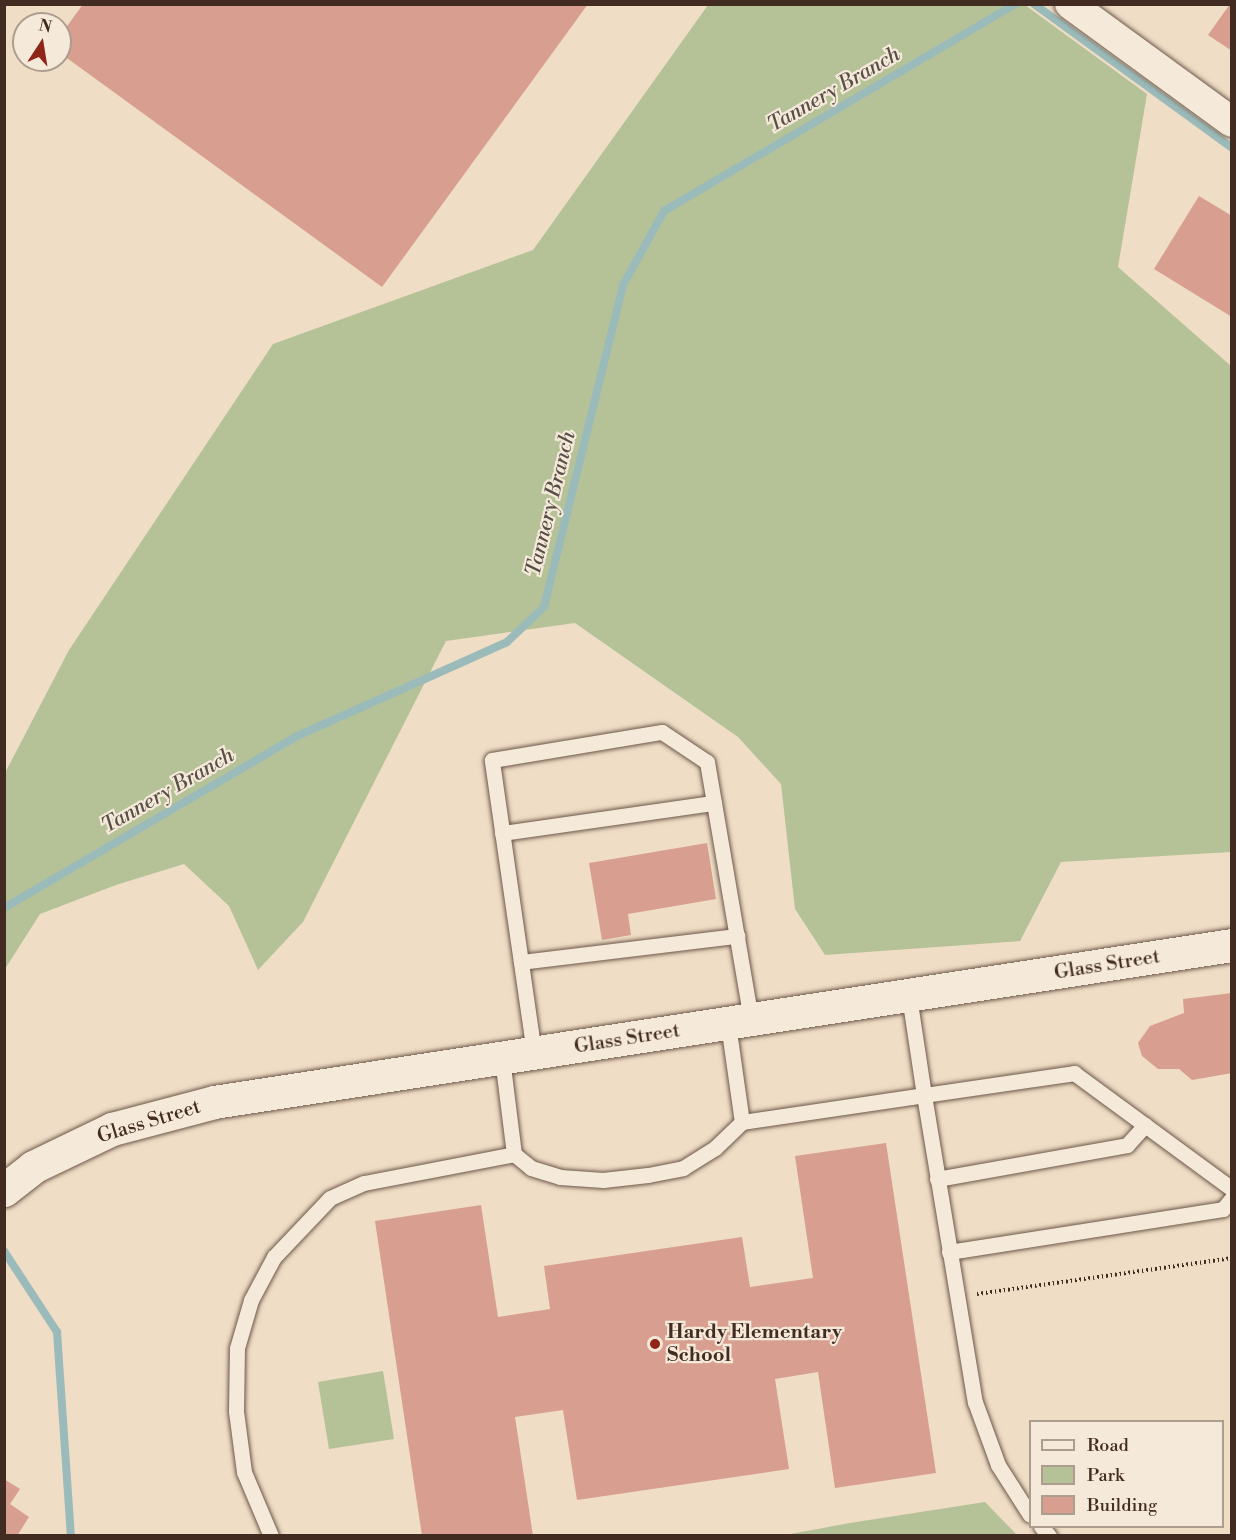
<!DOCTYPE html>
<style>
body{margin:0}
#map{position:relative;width:1236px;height:1540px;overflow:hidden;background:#efddc5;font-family:"Libre Bodoni",serif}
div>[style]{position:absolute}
.green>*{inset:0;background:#b5c298}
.stream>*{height:8px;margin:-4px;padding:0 4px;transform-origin:4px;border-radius:4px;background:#9bbbba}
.building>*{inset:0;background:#d89e8f}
.path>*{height:4px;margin-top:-2px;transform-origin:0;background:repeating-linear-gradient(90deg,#422b21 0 1.5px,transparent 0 4.5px)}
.roads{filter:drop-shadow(0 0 2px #6d584a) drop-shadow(0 0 2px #6d584a)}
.lane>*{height:15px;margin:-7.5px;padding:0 7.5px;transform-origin:7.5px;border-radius:7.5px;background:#f5e9d9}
.street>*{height:30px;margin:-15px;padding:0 15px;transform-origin:15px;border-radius:15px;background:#f5e9d9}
.secondary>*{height:33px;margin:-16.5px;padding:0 16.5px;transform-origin:16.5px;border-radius:16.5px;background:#f5e9d9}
.dots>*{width:16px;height:16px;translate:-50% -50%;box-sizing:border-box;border:3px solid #f5e9d9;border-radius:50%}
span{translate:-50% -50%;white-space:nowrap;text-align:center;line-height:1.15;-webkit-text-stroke:4.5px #f5e9d9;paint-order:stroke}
.street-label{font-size:20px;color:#422b21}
.poi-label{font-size:20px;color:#422b21;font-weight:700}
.left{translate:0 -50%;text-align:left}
.water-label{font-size:21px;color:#584f47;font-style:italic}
.frame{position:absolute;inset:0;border:6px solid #422b21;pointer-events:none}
.legend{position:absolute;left:1029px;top:1420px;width:195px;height:108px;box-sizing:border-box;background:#f5e9d9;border:2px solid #ad9d8f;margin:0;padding:8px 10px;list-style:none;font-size:18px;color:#422b21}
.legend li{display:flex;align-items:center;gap:12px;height:30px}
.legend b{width:30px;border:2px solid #ad9d8f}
.north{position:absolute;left:12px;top:12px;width:60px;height:60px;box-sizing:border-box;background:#f5e9d9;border:2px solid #ad9d8f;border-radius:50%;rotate:12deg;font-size:16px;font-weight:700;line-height:24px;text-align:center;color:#422b21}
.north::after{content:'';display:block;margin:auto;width:21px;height:27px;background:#8f2418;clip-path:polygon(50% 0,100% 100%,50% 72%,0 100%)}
</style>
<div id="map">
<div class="green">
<i style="clip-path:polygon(708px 5px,1025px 5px,1147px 94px,1118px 267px,1231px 366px,1231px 852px,1061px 862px,1020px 941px,825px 955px,795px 909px,781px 784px,738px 737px,575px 623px,446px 641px,303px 922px,258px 970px,229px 906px,184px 864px,116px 885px,40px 914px,5px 969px,5px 773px,69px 650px,273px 344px,533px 250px)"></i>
<i style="clip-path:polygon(383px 1371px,394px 1439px,329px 1449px,318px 1382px)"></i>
<i style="clip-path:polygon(985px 1502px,1017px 1535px,785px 1535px,850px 1523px)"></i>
</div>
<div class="stream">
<i style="left:1034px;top:4px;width:245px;rotate:36deg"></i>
<i style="left:4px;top:908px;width:338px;rotate:-30.4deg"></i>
<i style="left:295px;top:737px;width:232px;rotate:-24.1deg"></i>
<i style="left:507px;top:642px;width:51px;rotate:-43.4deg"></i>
<i style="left:544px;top:607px;width:332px;rotate:-76.2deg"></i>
<i style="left:623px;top:285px;width:85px;rotate:-61deg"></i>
<i style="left:664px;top:211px;width:408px;rotate:-30.5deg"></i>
<i style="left:4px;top:1251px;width:97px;rotate:56.8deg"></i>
<i style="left:57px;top:1332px;width:204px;rotate:86.1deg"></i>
</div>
<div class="building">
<i style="clip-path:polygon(83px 4px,588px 4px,382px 287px,60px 53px,60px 36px)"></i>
<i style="clip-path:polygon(1230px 4px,1232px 4px,1232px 51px,1208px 35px)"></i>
<i style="clip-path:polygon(1199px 196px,1232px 216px,1232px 317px,1154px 269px)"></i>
<i style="clip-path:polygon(707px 843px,716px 899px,628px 914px,631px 935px,602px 940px,589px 863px)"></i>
<i style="clip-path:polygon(1232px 993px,1232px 1073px,1192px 1080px,1179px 1069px,1158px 1069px,1142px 1056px,1138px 1043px,1150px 1026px,1184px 1013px,1183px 999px)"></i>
<i style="clip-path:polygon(886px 1143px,936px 1473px,835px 1488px,818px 1372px,775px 1379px,789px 1469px,577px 1500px,563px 1410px,515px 1417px,533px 1536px,422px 1536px,375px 1221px,481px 1205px,498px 1317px,550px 1309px,544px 1266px,742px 1237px,750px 1287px,813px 1278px,795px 1156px)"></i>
<i style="clip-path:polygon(4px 1479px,20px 1489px,10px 1504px,29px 1517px,17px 1536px,4px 1536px)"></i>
</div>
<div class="path">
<i style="left:977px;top:1294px;width:258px;rotate:-8deg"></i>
</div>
<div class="roads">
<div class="lane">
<i style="left:502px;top:833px;width:214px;rotate:-8.1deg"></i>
<i style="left:521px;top:962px;width:218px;rotate:-6.9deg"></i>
<i style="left:909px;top:996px;width:100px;rotate:81.4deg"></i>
<i style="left:924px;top:1095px;width:152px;rotate:-8.3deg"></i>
<i style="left:1074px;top:1073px;width:196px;rotate:36.3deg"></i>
<i style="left:728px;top:1024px;width:99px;rotate:81.9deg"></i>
<i style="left:534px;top:1053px;width:296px;rotate:-98.2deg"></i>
<i style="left:492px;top:760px;width:172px;rotate:-9.4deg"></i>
<i style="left:662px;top:732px;width:54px;rotate:33.7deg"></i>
<i style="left:707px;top:762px;width:261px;rotate:80.3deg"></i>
<i style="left:502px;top:1058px;width:97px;rotate:82.9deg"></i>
<i style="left:937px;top:1179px;width:193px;rotate:-10.1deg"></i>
<i style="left:1127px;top:1145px;width:27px;rotate:-48deg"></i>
<i style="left:949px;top:1252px;width:277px;rotate:-8.9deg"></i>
<i style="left:1223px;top:1209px;width:14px;rotate:-51deg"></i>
<i style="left:1041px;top:1526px;width:13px;rotate:51deg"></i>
<i style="left:271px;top:1536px;width:69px;rotate:-112.9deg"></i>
<i style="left:244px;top:1472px;width:62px;rotate:-97.5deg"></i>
<i style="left:236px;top:1411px;width:63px;rotate:-89.1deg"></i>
<i style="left:237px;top:1348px;width:50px;rotate:-73.7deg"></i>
<i style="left:251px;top:1300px;width:49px;rotate:-61.9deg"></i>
<i style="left:274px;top:1257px;width:81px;rotate:-46.5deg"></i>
<i style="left:330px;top:1198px;width:37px;rotate:-24deg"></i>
<i style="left:364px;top:1183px;width:153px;rotate:-10.9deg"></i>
<i style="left:514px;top:1154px;width:22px;rotate:39deg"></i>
<i style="left:531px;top:1168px;width:30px;rotate:17deg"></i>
<i style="left:560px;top:1177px;width:43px;rotate:4deg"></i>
<i style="left:603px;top:1180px;width:45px;rotate:-6.3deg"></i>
<i style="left:648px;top:1175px;width:36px;rotate:-11deg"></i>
<i style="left:683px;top:1168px;width:38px;rotate:-32deg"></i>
<i style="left:715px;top:1148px;width:37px;rotate:-44deg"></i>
<i style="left:742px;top:1122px;width:184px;rotate:-8.4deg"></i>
<i style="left:924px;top:1095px;width:311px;rotate:80.6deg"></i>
<i style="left:975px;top:1402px;width:67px;rotate:69.9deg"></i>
<i style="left:998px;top:1465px;width:59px;rotate:57.4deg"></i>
</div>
<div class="street">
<i style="left:1070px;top:4px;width:200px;rotate:36.1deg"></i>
</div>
<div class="secondary">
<i style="left:4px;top:1190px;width:37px;rotate:-38deg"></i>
<i style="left:33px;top:1167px;width:88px;rotate:-25.7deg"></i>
<i style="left:112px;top:1129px;width:106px;rotate:-14.8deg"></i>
<i style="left:214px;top:1102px;width:1030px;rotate:-8.77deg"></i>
</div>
</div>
<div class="dots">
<i style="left:655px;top:1344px;background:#8f2418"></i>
</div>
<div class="street-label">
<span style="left:1107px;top:965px;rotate:-9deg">Glass Street</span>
<span style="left:627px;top:1039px;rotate:-9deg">Glass Street</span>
<span style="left:149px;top:1122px;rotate:-17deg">Glass Street</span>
</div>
<div class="poi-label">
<span class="left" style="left:667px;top:1344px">Hardy Elementary<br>School</span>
</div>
<div class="water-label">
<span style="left:834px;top:90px;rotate:-30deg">Tannery Branch</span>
<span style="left:551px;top:504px;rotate:-76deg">Tannery Branch</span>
<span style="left:168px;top:791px;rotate:-30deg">Tannery Branch</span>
</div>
<div class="frame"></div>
<ul class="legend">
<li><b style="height:8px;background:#f5e9d9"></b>Road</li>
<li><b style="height:16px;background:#b5c298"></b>Park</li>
<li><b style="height:16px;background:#d89e8f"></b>Building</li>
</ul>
<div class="north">N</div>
</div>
